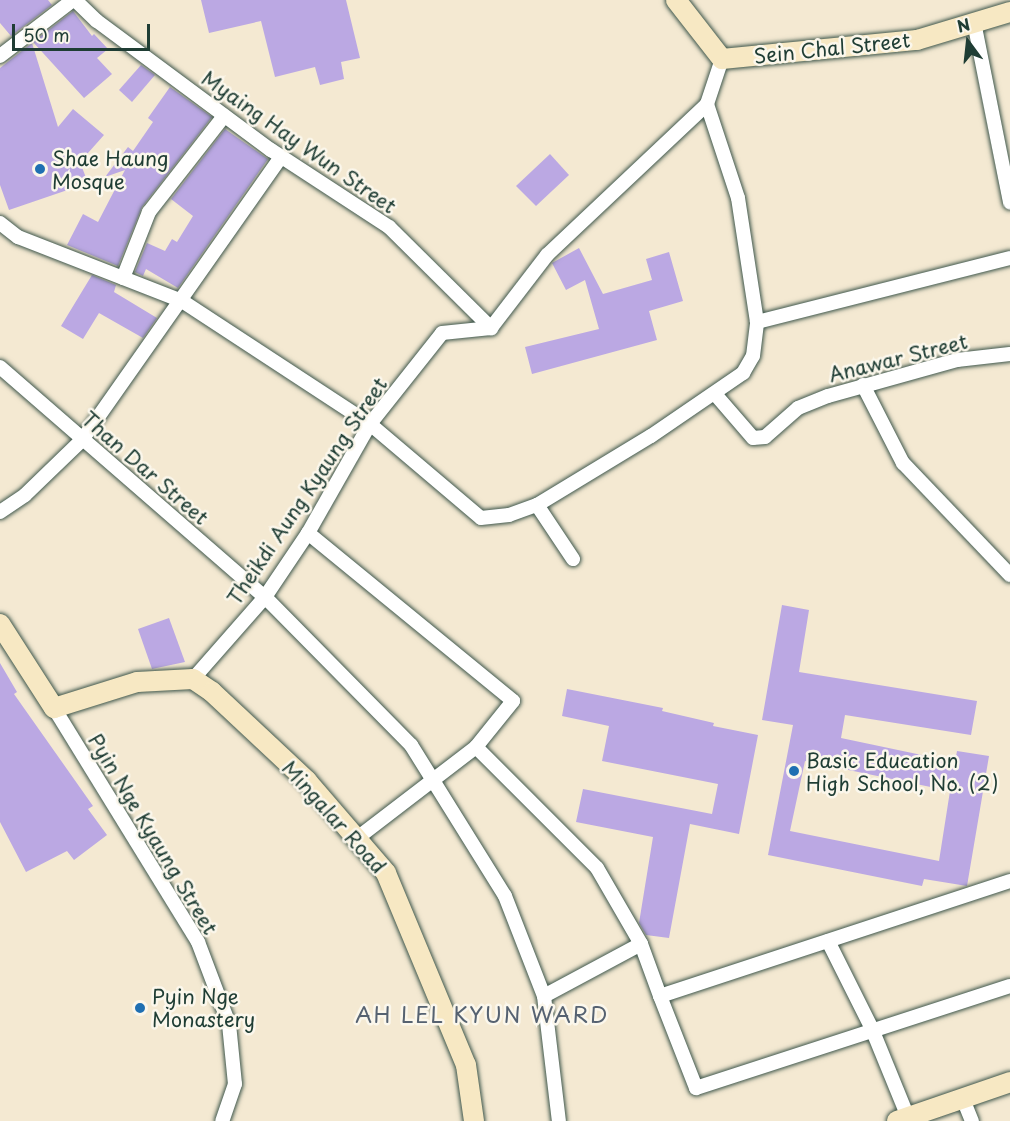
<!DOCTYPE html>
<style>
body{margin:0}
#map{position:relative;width:1010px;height:1121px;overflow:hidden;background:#f4e9d2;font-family:"Playpen Sans",sans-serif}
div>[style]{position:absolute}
.building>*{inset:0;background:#bba8e3}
.roads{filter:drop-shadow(0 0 2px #3f574c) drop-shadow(0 0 2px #3f574c)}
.street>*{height:14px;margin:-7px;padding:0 7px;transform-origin:7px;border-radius:7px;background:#fff}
.secondary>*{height:20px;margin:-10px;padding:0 10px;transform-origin:10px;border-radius:10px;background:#f7e8c3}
.dots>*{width:16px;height:16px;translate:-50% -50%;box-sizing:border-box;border:3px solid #fbf7ec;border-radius:50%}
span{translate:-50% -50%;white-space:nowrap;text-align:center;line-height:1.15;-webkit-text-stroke:5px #fbf7ec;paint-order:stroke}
.street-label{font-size:20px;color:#1f3d34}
.poi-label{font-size:20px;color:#1f3d34}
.left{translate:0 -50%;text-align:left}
.quarter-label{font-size:22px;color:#566271;letter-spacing:1.5px}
.north{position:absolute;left:938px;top:12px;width:60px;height:60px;-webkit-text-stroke:4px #fbf7ec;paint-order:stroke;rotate:345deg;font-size:16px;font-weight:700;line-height:24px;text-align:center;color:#1f3d34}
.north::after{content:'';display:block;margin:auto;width:21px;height:27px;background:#1f3d34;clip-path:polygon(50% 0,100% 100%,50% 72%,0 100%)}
.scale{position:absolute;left:12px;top:24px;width:138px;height:27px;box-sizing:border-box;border:3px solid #1f3d34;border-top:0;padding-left:8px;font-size:18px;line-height:21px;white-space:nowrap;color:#1f3d34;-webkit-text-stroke:4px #fbf7ec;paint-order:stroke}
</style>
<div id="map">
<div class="building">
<i style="clip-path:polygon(0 0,48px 0,52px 5px,11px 36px,0 23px)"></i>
<i style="clip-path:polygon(201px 0,346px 0,360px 58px,341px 62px,344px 79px,320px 85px,315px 67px,275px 77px,261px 21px,209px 33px)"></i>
<i style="clip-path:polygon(73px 11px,92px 36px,94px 34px,108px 49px,97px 58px,112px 74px,84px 98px,33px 42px)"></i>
<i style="clip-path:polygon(32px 43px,58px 127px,73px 109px,104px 135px,80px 162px,88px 183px,9px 210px,0 185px,0 68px)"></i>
<i style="clip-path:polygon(141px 65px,155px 75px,132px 102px,119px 90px)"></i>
<i style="clip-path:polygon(170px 87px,212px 117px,142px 207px,118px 266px,67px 245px,83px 214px,98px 222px,125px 170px,105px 177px,128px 147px,133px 151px,153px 122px,148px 118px)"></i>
<i style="clip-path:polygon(225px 129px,268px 159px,178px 288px,146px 269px,143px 276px,135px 272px,147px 243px,165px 251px,172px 239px,177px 242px,193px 216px,171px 199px)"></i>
<i style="clip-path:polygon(550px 154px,569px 175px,536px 206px,516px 186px)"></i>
<i style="clip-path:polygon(579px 248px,603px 294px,652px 280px,646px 259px,669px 252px,683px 301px,649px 311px,657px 340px,532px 374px,525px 347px,599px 329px,585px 280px,566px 290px,552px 263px)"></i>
<i style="clip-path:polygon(92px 275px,116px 285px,114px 292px,157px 318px,143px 338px,99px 313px,83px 339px,61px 326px)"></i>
<i style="clip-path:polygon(evenodd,782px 605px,809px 610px,799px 672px,977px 701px,971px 735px,845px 715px,841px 738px,955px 762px,957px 751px,989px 756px,967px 886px,924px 879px,922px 886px,768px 855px,793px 725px,762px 720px,782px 605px,805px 761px,950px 791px,939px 861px,790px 831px,805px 761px)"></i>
<i style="clip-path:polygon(169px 618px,185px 662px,152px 669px,138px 629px)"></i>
<i style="clip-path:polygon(0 663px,17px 692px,14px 694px,93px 806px,88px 809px,107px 835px,74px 860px,67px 851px,26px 872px,0 822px)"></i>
<i style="clip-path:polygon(567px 689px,663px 708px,662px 711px,714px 723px,713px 726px,758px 735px,739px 834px,690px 824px,669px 938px,646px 935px,639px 923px,653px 837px,576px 822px,583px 789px,712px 814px,718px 784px,602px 761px,609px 726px,562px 716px)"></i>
</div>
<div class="roads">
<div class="street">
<i style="left:75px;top:0;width:30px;rotate:44deg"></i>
<i style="left:97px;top:21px;width:217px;rotate:36.6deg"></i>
<i style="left:271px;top:150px;width:141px;rotate:33.1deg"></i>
<i style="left:389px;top:227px;width:144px;rotate:44.7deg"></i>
<i style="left:974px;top:22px;width:184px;rotate:78.7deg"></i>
<i style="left:0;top:56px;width:92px;rotate:-37.5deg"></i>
<i style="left:0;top:223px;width:23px;rotate:38deg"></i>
<i style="left:18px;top:237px;width:176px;rotate:21.3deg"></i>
<i style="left:182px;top:301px;width:225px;rotate:33.2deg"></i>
<i style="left:370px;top:424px;width:145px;rotate:40.3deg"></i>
<i style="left:481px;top:518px;width:28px;rotate:-6deg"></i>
<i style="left:509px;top:515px;width:30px;rotate:-20deg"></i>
<i style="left:537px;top:505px;width:133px;rotate:-31.2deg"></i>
<i style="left:651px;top:436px;width:112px;rotate:-34.4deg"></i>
<i style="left:743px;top:373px;width:20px;rotate:-60deg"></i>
<i style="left:753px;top:356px;width:34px;rotate:-83deg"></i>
<i style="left:757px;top:322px;width:125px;rotate:-98.7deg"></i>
<i style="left:738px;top:198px;width:99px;rotate:-108.3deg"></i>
<i style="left:123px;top:278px;width:71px;rotate:-68.5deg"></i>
<i style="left:149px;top:212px;width:122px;rotate:-52deg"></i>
<i style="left:757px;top:322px;width:261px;rotate:-14.2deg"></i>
<i style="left:0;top:367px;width:351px;rotate:41deg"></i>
<i style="left:265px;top:597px;width:208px;rotate:45.4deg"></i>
<i style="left:411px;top:745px;width:178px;rotate:58.1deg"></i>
<i style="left:505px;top:896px;width:107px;rotate:68.7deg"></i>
<i style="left:544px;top:996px;width:126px;rotate:83.2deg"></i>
<i style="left:863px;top:385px;width:88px;rotate:62.9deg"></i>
<i style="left:903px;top:463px;width:155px;rotate:46.3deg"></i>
<i style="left:715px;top:394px;width:58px;rotate:49.2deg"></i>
<i style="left:753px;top:438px;width:12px;rotate:-5deg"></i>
<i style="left:765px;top:437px;width:44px;rotate:-41.3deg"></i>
<i style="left:798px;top:408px;width:32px;rotate:-22deg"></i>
<i style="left:828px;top:396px;width:134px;rotate:-15.6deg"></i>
<i style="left:957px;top:360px;width:53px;rotate:-6.5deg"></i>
<i style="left:537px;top:505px;width:65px;rotate:56.3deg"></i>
<i style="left:0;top:512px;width:30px;rotate:-34deg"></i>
<i style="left:25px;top:495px;width:79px;rotate:-44deg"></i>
<i style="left:82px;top:440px;width:346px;rotate:-54.9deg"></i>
<i style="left:308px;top:533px;width:265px;rotate:39.3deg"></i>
<i style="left:513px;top:701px;width:59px;rotate:128.8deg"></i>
<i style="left:476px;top:747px;width:151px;rotate:142.5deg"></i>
<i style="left:193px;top:679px;width:109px;rotate:-48.7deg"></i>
<i style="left:265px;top:597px;width:77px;rotate:-56.1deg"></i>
<i style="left:308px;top:533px;width:125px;rotate:-60.4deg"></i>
<i style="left:370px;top:424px;width:116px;rotate:-51.6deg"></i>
<i style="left:442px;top:333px;width:49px;rotate:-5.8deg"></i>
<i style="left:491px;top:328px;width:92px;rotate:-52.5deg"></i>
<i style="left:547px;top:255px;width:220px;rotate:-43.3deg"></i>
<i style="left:707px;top:104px;width:47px;rotate:-71.6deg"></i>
<i style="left:54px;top:708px;width:275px;rotate:58.4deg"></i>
<i style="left:198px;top:942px;width:88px;rotate:69.3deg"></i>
<i style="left:229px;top:1024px;width:60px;rotate:84.3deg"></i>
<i style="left:235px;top:1084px;width:39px;rotate:109deg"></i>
<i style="left:476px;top:747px;width:171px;rotate:45deg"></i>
<i style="left:597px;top:868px;width:88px;rotate:59.9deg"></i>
<i style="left:641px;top:944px;width:55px;rotate:69.9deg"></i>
<i style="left:660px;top:996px;width:368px;rotate:-18.2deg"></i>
<i style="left:828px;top:941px;width:98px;rotate:63.4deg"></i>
<i style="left:872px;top:1029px;width:95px;rotate:67.8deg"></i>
<i style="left:544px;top:996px;width:110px;rotate:-28.2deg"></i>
<i style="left:660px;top:996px;width:99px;rotate:68.6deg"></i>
<i style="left:696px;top:1088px;width:330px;rotate:-18deg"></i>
<i style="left:963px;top:1099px;width:24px;rotate:68deg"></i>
</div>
<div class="secondary">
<i style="left:676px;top:0;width:75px;rotate:52.1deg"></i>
<i style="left:722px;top:59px;width:196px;rotate:-5.6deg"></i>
<i style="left:917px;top:40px;width:97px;rotate:-16.8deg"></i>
<i style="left:0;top:624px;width:100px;rotate:57.3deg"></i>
<i style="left:54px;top:708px;width:87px;rotate:-17.4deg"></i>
<i style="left:137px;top:682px;width:56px;rotate:-3.1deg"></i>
<i style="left:193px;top:679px;width:23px;rotate:34deg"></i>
<i style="left:212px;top:692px;width:130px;rotate:43.1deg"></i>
<i style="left:307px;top:781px;width:121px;rotate:49.3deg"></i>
<i style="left:386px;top:873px;width:208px;rotate:67.4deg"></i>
<i style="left:466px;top:1065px;width:57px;rotate:81.9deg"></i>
<i style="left:897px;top:1121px;width:120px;rotate:-19deg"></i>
</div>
</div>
<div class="dots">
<i style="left:40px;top:169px;background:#1f6fb2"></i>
<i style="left:794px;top:771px;background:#1f6fb2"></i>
<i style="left:140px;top:1008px;background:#1f6fb2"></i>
</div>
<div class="street-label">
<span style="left:832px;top:48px;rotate:-6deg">Sein Chal Street</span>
<span style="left:299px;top:142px;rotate:35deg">Myaing Hay Wun Street</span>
<span style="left:898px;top:358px;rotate:-14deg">Anawar Street</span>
<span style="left:145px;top:468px;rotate:41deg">Than Dar Street</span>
<span style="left:307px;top:491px;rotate:-56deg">Theikdi Aung Kyaung Street</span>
<span style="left:334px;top:817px;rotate:48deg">Mingalar Road</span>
<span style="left:153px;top:834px;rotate:59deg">Pyin Nge Kyaung Street</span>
</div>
<div class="poi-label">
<span class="left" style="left:52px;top:170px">Shae Haung<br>Mosque</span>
<span class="left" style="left:806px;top:772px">Basic Education<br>High School, No. (2)</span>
<span class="left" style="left:152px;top:1008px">Pyin Nge<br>Monastery</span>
</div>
<div class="quarter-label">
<span style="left:482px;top:1014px">AH LEL KYUN WARD</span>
</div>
<div class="north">N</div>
<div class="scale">50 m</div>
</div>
